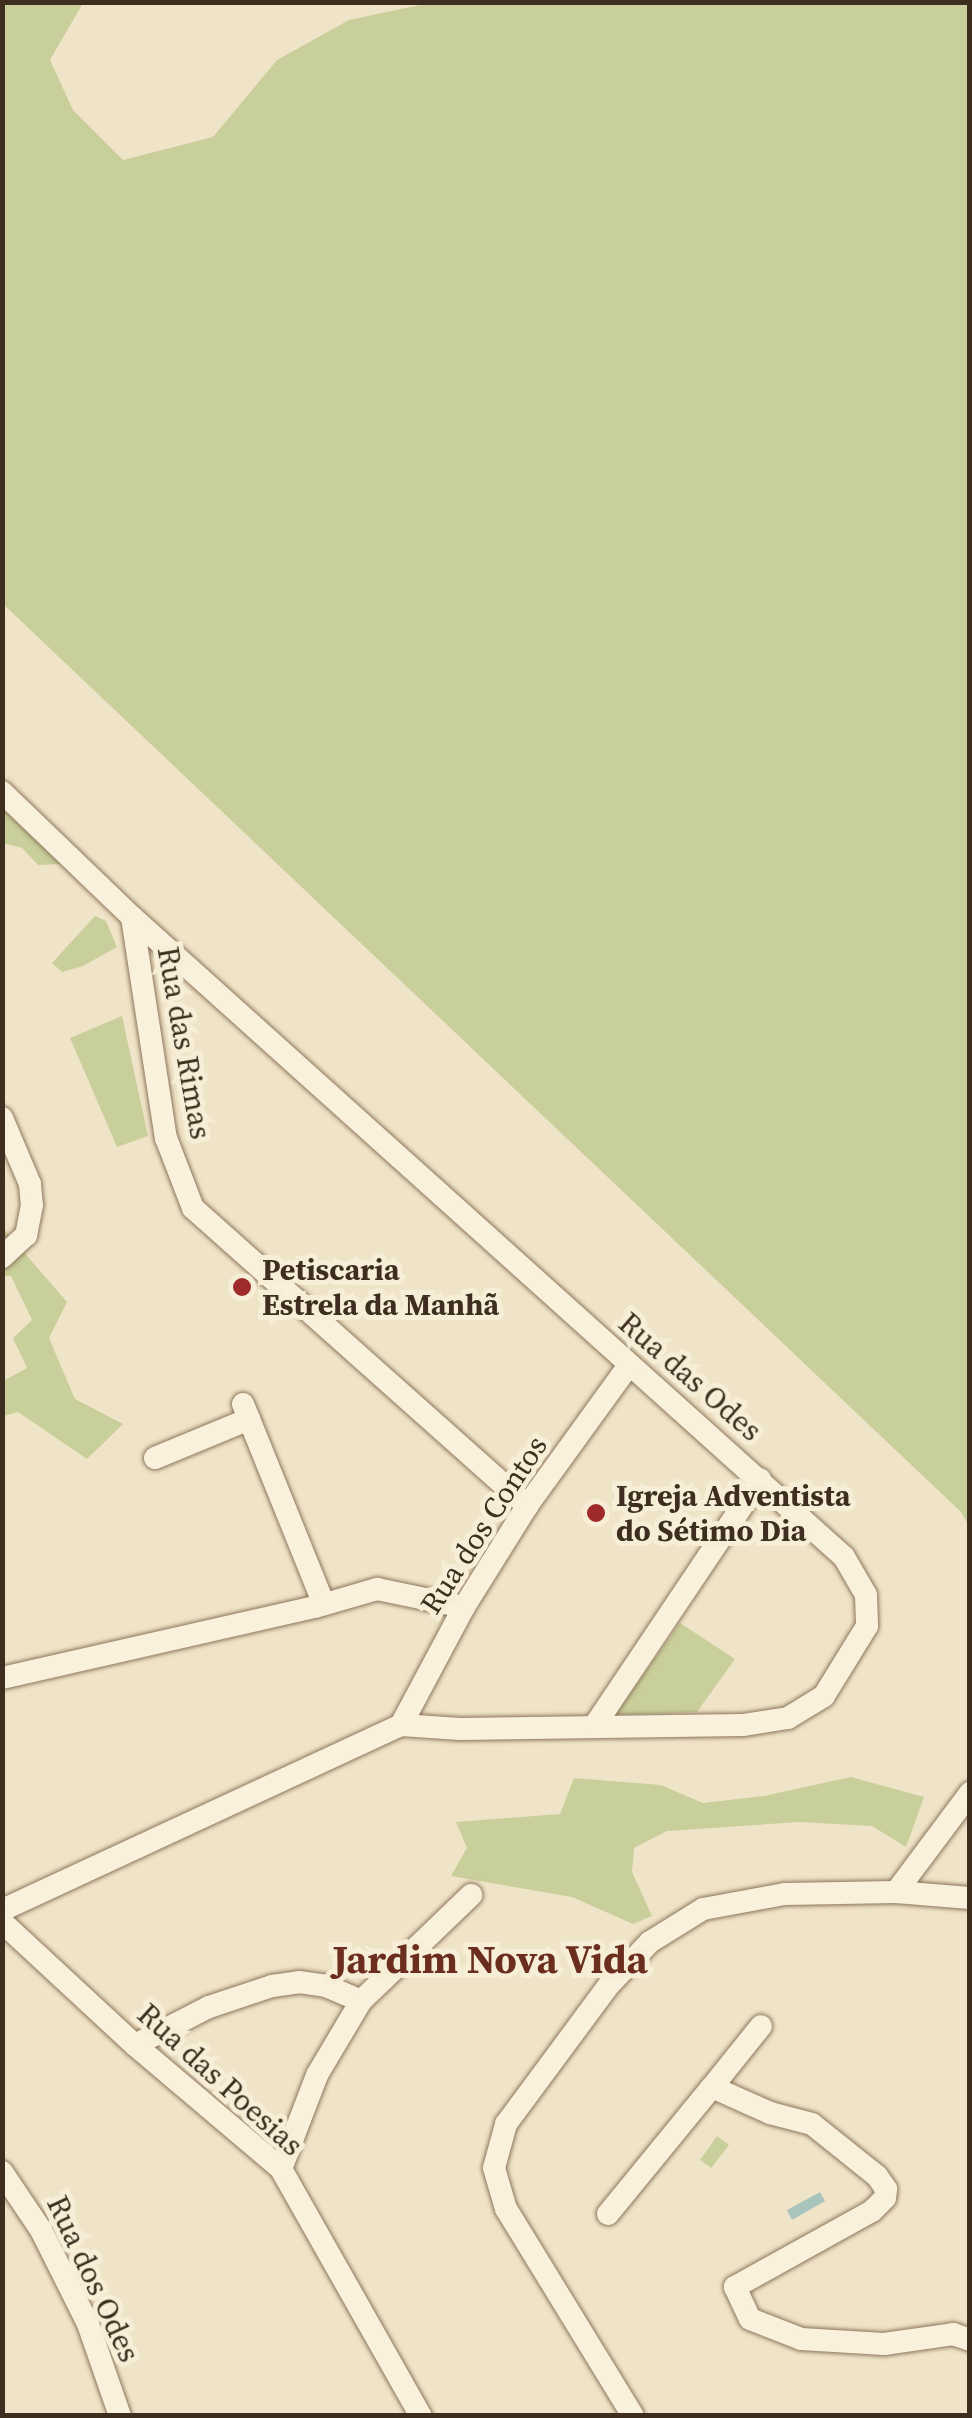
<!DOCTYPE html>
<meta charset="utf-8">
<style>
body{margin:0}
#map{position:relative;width:972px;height:2418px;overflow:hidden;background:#f0e4c8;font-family:"Source Serif 4",serif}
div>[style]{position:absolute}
.green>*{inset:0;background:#c9cf9b}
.water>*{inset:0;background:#a9c4bc}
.roads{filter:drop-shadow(0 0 2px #8d765c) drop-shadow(0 0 2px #8d765c)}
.street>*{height:22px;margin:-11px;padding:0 11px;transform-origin:11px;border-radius:11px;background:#faf1dc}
.dots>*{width:28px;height:28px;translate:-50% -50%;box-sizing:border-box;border:5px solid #f7eed8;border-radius:50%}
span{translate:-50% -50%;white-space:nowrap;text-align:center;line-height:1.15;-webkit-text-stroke:10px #f7eed8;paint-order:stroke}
.street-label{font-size:30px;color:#3d2e20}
.poi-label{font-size:30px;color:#3d2e20;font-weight:700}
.left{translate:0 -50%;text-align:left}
.district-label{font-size:40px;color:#6b2e1e;font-weight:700}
.frame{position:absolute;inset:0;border:5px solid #3d2e20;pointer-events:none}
</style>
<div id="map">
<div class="green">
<i style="clip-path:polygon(2px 3px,83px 3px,50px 60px,73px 110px,123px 160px,213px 137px,277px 60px,349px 20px,429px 3px,969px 3px,969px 1526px,961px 1512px,3px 604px)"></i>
<i style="clip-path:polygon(3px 810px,63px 864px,38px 865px,22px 848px,3px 843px)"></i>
<i style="clip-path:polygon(95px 916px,106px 921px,117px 947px,83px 966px,62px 972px,52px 963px)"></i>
<i style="clip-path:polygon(122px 1016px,148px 1136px,117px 1147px,70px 1038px)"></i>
<i style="clip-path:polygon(2px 1227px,67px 1302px,49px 1338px,75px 1399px,123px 1424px,87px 1459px,18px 1412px,3px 1416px,3px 1381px,27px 1368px,13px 1338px,32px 1320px,11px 1276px,3px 1276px)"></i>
<i style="clip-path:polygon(680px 1623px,735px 1659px,697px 1712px,615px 1715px)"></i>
<i style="clip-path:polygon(851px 1777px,924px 1797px,906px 1847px,872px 1826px,799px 1822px,667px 1831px,634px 1848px,632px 1872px,652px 1916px,633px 1924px,572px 1897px,451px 1876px,467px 1848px,456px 1822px,560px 1814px,574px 1778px,661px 1785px,703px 1803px,764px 1796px)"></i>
<i style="clip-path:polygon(717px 2136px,729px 2145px,711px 2168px,700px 2160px)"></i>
</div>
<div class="water">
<i style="clip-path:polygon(820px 2192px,825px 2201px,792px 2220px,787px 2210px)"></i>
</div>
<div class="roads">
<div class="street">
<i style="left:2px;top:792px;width:180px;rotate:43.9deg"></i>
<i style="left:132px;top:917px;width:957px;rotate:41.95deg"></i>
<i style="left:844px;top:1557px;width:44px;rotate:59.9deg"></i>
<i style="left:866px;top:1595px;width:31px;rotate:88deg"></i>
<i style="left:867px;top:1626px;width:82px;rotate:121.6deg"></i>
<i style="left:824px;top:1696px;width:42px;rotate:148.6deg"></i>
<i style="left:788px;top:1718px;width:46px;rotate:171.2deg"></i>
<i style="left:743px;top:1725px;width:283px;rotate:179.2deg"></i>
<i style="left:460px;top:1729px;width:59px;rotate:-176.1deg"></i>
<i style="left:401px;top:1725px;width:440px;rotate:155.1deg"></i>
<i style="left:132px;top:917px;width:224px;rotate:81.3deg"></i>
<i style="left:166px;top:1138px;width:75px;rotate:68.9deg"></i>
<i style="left:193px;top:1208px;width:448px;rotate:41.7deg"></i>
<i style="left:2px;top:1118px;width:72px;rotate:67deg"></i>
<i style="left:30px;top:1184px;width:21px;rotate:85deg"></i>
<i style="left:32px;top:1205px;width:31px;rotate:101deg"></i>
<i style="left:26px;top:1235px;width:33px;rotate:137deg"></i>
<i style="left:243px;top:1404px;width:216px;rotate:68deg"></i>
<i style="left:155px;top:1458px;width:102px;rotate:-22.5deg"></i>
<i style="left:2px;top:1678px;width:321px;rotate:-12.8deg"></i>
<i style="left:315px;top:1607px;width:65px;rotate:-16.2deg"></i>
<i style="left:377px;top:1589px;width:89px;rotate:11.7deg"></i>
<i style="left:401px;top:1725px;width:134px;rotate:-61.9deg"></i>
<i style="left:464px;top:1607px;width:119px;rotate:-58deg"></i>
<i style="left:527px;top:1506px;width:174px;rotate:-54.1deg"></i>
<i style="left:595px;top:1725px;width:296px;rotate:-56.1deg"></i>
<i style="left:896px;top:1892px;width:124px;rotate:-53.2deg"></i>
<i style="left:2px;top:1922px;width:181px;rotate:42.8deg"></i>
<i style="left:135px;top:2045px;width:192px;rotate:40.3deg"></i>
<i style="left:281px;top:2169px;width:284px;rotate:60.5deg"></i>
<i style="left:135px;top:2045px;width:83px;rotate:-27.2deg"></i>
<i style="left:209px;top:2007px;width:66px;rotate:-18.4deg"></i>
<i style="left:272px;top:1986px;width:27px;rotate:-8deg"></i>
<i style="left:299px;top:1982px;width:27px;rotate:8deg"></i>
<i style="left:326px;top:1986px;width:38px;rotate:23deg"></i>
<i style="left:712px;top:2087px;width:78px;rotate:-51.2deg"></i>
<i style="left:281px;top:2169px;width:101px;rotate:-69deg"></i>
<i style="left:317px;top:2075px;width:86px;rotate:-59.3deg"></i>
<i style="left:361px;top:2001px;width:153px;rotate:-43.9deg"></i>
<i style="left:2px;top:2172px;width:70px;rotate:56.1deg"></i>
<i style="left:41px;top:2230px;width:105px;rotate:63.4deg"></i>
<i style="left:88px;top:2324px;width:97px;rotate:70.8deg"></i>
<i style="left:608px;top:2214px;width:164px;rotate:-50.7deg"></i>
<i style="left:712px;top:2087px;width:64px;rotate:24.1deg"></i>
<i style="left:770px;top:2113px;width:43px;rotate:14.7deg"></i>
<i style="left:812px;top:2124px;width:83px;rotate:38.7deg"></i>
<i style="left:877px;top:2176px;width:16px;rotate:55deg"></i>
<i style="left:886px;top:2189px;width:9px;rotate:96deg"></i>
<i style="left:885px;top:2198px;width:18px;rotate:135deg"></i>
<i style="left:872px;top:2211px;width:157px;rotate:151deg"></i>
<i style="left:735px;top:2287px;width:35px;rotate:65deg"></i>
<i style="left:750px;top:2319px;width:55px;rotate:21.4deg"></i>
<i style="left:801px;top:2339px;width:83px;rotate:3.4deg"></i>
<i style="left:884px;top:2344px;width:70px;rotate:-8.2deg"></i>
<i style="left:953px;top:2334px;width:18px;rotate:19deg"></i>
<i style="left:633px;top:2416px;width:243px;rotate:-121.5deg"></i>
<i style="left:506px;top:2209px;width:43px;rotate:-106.3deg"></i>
<i style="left:494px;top:2168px;width:46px;rotate:-74.7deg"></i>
<i style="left:506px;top:2124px;width:173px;rotate:-53.5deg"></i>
<i style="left:609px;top:1985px;width:59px;rotate:-46.4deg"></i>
<i style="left:650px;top:1942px;width:62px;rotate:-31.9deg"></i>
<i style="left:703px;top:1909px;width:83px;rotate:-10.4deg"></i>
<i style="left:785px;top:1894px;width:111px;rotate:-1deg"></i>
<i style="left:896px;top:1892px;width:74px;rotate:4.6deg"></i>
</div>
</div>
<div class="dots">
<i style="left:242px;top:1287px;background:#9e2a2b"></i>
<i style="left:596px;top:1513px;background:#9e2a2b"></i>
</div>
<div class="street-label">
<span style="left:184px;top:1043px;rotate:80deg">Rua das Rimas</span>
<span style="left:690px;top:1377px;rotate:41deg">Rua das Odes</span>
<span style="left:484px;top:1525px;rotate:-57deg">Rua dos Contos</span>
<span style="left:220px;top:2080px;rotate:42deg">Rua das Poesias</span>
<span style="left:93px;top:2279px;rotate:65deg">Rua dos Odes</span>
</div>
<div class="poi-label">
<span class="left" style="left:262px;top:1287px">Petiscaria<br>Estrela da Manhã</span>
<span class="left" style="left:616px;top:1513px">Igreja Adventista<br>do Sétimo Dia</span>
</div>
<div class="district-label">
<span style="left:490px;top:1959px">Jardim Nova Vida</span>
</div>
<div class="frame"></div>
</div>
